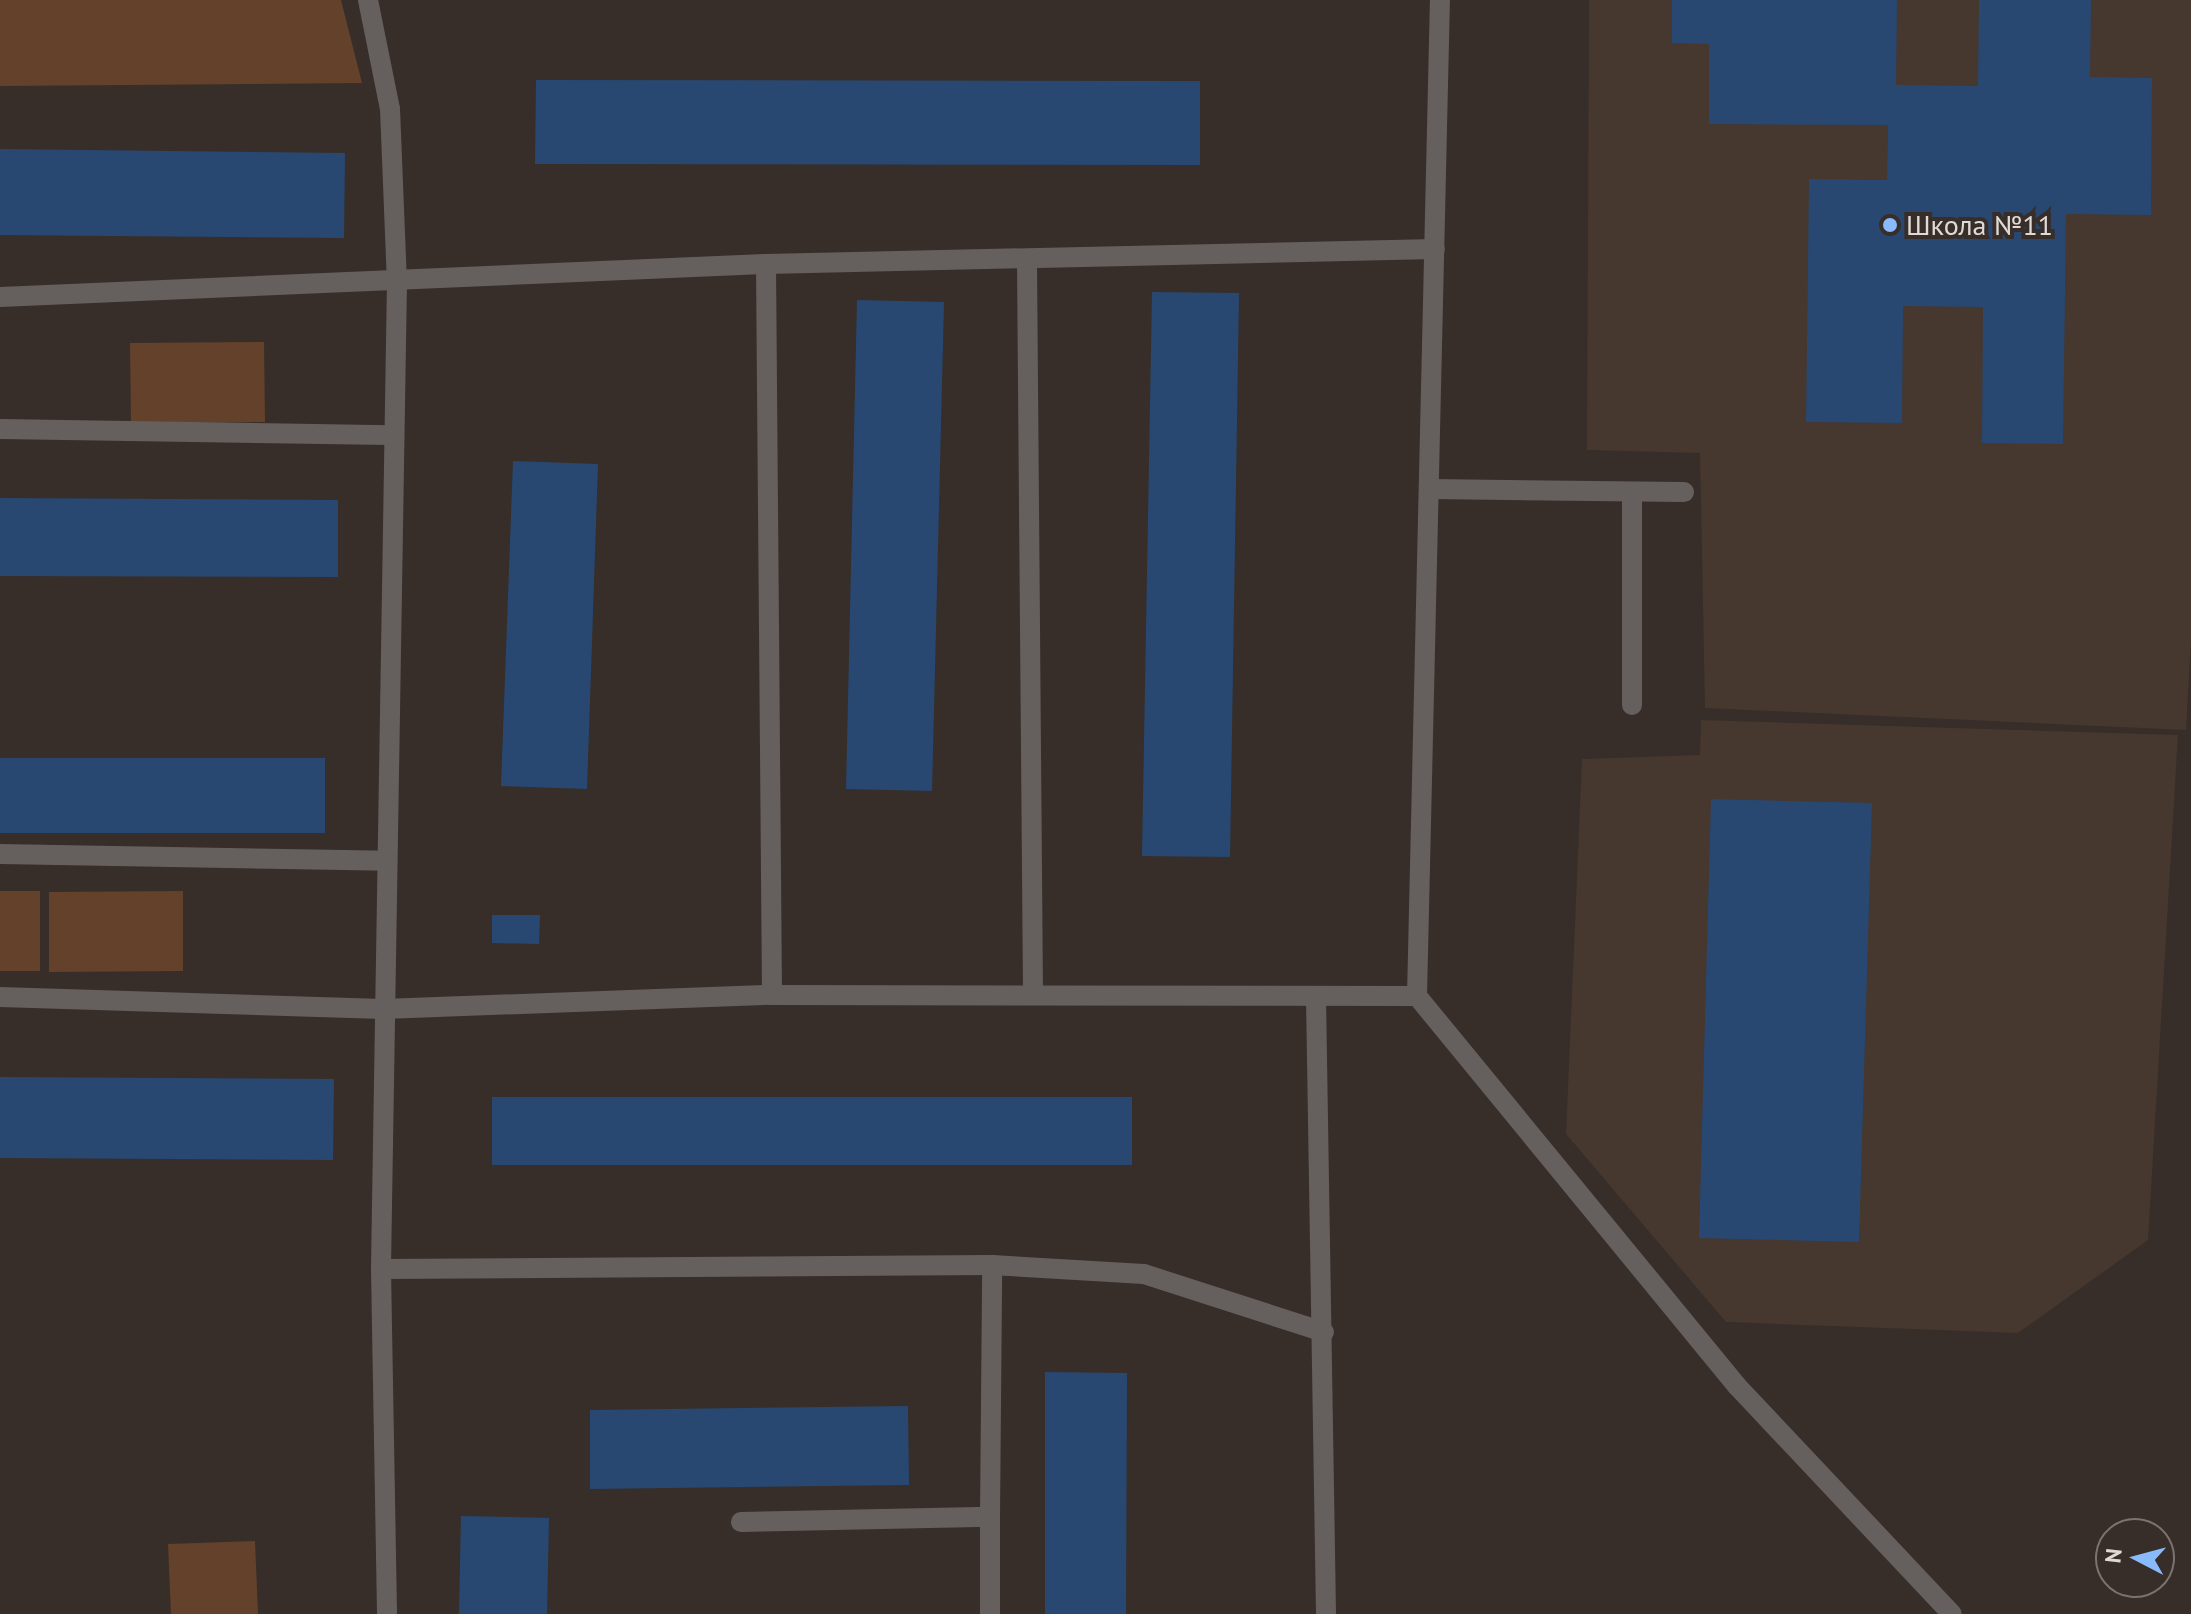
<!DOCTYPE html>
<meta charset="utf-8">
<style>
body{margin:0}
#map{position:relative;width:2191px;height:1614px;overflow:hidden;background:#372e29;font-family:"PT Sans",sans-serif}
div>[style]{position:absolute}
.built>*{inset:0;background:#46372f}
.green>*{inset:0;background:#64412b}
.building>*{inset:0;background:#284871}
.minor>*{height:20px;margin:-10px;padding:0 10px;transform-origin:10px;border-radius:10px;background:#65605e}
.dots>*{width:22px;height:22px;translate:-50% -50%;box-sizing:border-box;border:4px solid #372e29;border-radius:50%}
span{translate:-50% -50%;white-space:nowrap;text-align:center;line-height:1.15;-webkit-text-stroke:8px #372e29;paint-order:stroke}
.poi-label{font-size:28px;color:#e0dad7}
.left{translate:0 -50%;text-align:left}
.north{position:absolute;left:2095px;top:1518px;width:80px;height:80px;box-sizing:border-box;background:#372e29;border:2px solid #7b736f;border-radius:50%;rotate:276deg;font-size:22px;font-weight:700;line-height:32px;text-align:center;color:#e0dad7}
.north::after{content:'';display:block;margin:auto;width:28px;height:36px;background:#89bafc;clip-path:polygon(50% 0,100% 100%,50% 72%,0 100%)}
</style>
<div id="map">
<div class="built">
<i style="clip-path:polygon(1589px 0,2191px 0,2191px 639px,2186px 730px,1705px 708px,1700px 453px,1587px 450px)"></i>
<i style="clip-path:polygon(1701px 720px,2178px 735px,2148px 1240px,2018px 1333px,1726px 1322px,1566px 1134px,1582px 759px,1700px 755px)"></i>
</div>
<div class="green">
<i style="clip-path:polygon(0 0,341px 0,362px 83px,0 86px)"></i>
<i style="clip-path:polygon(264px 342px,265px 422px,131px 423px,130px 343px)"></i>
<i style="clip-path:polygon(0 891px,40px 891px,40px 971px,0 971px)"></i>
<i style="clip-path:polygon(183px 891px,183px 971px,49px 972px,49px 892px)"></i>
<i style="clip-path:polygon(255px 1541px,258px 1614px,171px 1614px,168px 1544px)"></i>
</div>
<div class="building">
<i style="clip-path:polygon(1672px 0,1897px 0,1896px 85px,1978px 86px,1979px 0,2091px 0,2090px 77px,2152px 78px,2151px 215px,2066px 214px,2063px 444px,1982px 443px,1983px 307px,1903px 306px,1902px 423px,1806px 422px,1809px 179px,1887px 180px,1888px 125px,1709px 124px,1709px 44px,1672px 43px)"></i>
<i style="clip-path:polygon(536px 80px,1200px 81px,1200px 165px,535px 164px)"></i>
<i style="clip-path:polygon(0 149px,345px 153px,344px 238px,0 235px)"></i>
<i style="clip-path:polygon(1152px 292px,1239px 293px,1230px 857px,1142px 856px)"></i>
<i style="clip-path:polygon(857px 300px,944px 302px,932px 791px,846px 789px)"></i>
<i style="clip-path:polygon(513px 461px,598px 464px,587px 789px,501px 786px)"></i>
<i style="clip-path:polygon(0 498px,338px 500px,338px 577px,0 576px)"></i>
<i style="clip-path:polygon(0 758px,325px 758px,325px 833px,0 833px)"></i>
<i style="clip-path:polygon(1711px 799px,1872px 803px,1859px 1242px,1699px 1238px)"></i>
<i style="clip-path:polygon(492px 915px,540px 915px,539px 944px,492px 943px)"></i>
<i style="clip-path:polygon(0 1077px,334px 1079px,333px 1160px,0 1158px)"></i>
<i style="clip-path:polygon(492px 1097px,1132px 1097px,1132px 1165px,492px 1165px)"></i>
<i style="clip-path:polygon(1045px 1372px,1127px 1373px,1126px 1614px,1045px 1614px)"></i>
<i style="clip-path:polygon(908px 1406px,909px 1485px,590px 1489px,590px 1410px)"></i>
<i style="clip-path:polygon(461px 1516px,549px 1518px,547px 1614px,459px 1614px)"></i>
</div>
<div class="minor">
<i style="left:368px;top:0;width:111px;rotate:78.6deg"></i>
<i style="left:390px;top:109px;width:172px;rotate:87.7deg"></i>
<i style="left:397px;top:281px;width:988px;rotate:90.93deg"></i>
<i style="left:381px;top:1269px;width:345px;rotate:89deg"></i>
<i style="left:1027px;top:262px;width:732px;rotate:89.53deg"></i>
<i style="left:766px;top:264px;width:731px;rotate:89.53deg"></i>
<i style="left:0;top:297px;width:767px;rotate:-2.47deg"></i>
<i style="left:766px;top:264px;width:669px;rotate:-1.28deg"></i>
<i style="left:0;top:429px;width:390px;rotate:0.9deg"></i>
<i style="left:1430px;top:489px;width:254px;rotate:0.7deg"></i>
<i style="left:1632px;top:493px;width:212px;rotate:90deg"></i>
<i style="left:0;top:854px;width:387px;rotate:1deg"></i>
<i style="left:1417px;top:996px;width:504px;rotate:50.63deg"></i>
<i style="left:1737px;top:1386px;width:313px;rotate:46.7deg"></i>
<i style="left:0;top:997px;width:383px;rotate:1.8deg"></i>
<i style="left:383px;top:1009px;width:389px;rotate:-2.1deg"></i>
<i style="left:772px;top:995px;width:645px;rotate:0.09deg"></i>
<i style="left:1417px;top:996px;width:996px;rotate:-88.68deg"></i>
<i style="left:1316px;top:997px;width:617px;rotate:89.07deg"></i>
<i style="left:381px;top:1269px;width:611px;rotate:-0.38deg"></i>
<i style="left:992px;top:1265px;width:152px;rotate:3.4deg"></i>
<i style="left:1144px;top:1274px;width:189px;rotate:17.9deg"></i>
<i style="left:990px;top:1517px;width:97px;rotate:90deg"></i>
<i style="left:741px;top:1522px;width:249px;rotate:-1.2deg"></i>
<i style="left:990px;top:1517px;width:252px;rotate:-89.5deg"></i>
</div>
<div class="dots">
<i style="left:1890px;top:225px;background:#89bafc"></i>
</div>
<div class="poi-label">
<span class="left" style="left:1906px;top:225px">Школа №11</span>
</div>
<div class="north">N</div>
</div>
